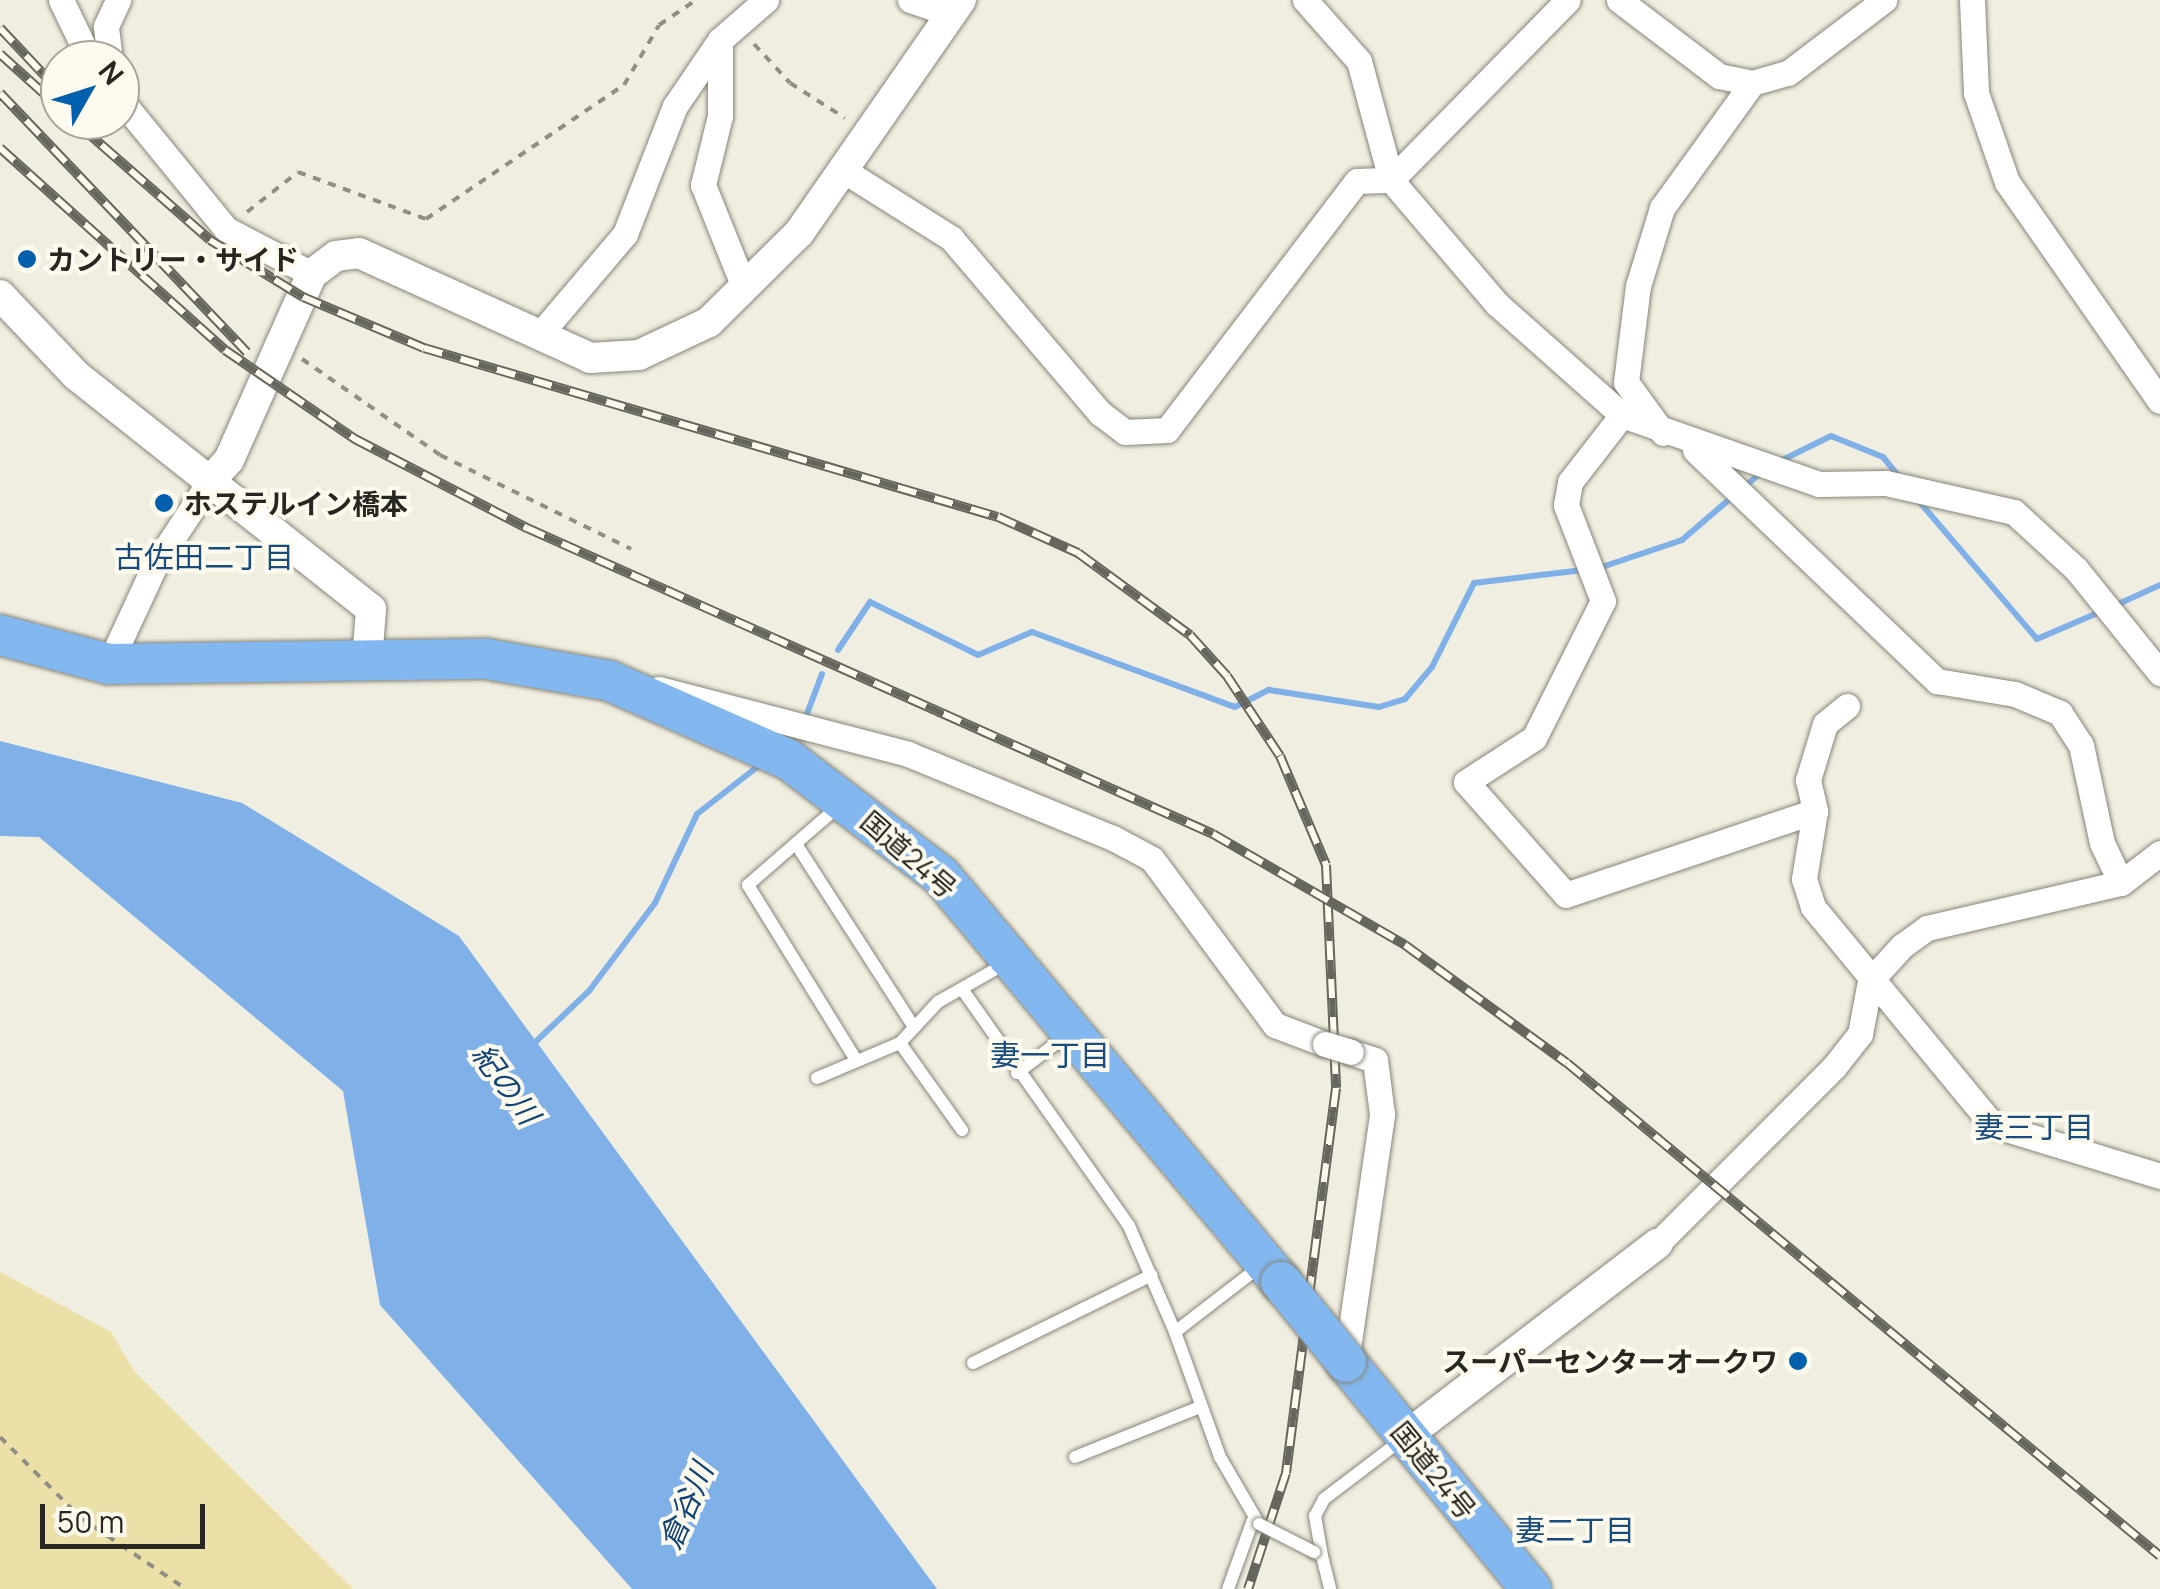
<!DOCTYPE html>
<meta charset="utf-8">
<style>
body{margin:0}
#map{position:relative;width:2160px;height:1589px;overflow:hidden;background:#f0eee0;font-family:Manrope,"Noto Sans JP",sans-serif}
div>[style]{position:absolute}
.green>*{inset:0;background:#eae0a8}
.water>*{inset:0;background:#7fb1e8}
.stream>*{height:6px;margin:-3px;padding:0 3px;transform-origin:3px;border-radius:3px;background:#7fb1e8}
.path>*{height:4px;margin-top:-2px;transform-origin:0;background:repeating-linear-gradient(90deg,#908f85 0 8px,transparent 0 16px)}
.roads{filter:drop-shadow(0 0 2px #878579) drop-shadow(0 0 2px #878579)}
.service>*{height:12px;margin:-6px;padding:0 6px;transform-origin:6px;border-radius:6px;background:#fff}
.minor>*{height:25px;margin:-12.5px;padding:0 12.5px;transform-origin:12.5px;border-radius:12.5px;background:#fff}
.tertiary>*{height:30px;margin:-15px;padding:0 15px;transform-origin:15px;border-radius:15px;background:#fff}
.trunk>*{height:40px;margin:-20px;padding:0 20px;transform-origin:20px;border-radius:20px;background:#82b7ef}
.rail>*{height:10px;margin-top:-5px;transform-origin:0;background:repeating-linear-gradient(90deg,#fefbee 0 19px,#67665e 0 38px);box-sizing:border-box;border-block:2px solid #67665e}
.bridges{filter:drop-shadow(0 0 2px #878579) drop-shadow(0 0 2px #878579)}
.service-bridge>*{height:12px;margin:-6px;padding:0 6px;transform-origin:6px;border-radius:6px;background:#fff}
.minor-bridge>*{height:25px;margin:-12.5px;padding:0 12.5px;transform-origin:12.5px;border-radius:12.5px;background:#fff}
.trunk-bridge>*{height:40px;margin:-20px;padding:0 20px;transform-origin:20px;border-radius:20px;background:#82b7ef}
.dots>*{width:28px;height:28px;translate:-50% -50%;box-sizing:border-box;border:5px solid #fefbee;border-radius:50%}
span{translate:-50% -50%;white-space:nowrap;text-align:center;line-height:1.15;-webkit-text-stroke:8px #fefbee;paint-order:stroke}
.poi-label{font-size:28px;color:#272621;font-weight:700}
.left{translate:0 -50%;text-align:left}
.right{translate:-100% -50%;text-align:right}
.street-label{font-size:28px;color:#272621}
.neighbourhood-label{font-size:30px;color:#194c7e}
.water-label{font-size:30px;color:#114577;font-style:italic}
.north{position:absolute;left:40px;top:40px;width:100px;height:100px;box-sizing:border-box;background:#fefbee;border:2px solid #a8a69c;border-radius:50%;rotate:51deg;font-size:28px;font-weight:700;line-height:40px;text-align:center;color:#272621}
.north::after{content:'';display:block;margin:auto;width:35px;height:45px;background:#0060ad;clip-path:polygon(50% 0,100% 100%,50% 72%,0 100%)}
.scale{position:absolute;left:40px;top:1504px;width:165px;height:45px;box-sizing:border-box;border:5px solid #272621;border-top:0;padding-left:12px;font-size:30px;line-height:35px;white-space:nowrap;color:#272621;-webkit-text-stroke:8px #fefbee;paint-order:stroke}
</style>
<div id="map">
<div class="green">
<i style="clip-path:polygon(0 1272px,111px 1332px,134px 1371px,353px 1589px,0 1589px)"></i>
</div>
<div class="water">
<i style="clip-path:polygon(0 741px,242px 803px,459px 936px,937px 1589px,632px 1589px,380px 1305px,343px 1091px,39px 837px,0 836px)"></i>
</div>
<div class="stream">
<i style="left:1778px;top:462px;width:59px;rotate:-26.1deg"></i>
<i style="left:1831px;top:436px;width:56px;rotate:22deg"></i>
<i style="left:1883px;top:457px;width:27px;rotate:51deg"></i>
<i style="left:1742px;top:489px;width:28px;rotate:-41deg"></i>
<i style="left:1917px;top:499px;width:184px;rotate:49.4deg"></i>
<i style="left:2037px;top:639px;width:69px;rotate:-23.2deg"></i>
<i style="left:1596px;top:569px;width:91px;rotate:-18.6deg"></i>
<i style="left:1682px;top:540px;width:66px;rotate:-40.7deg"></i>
<i style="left:2116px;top:605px;width:48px;rotate:-24.4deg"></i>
<i style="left:838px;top:650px;width:58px;rotate:-56.3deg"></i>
<i style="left:870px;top:602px;width:120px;rotate:26.1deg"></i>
<i style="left:978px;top:655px;width:59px;rotate:-23.1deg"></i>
<i style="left:1032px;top:632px;width:216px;rotate:20.3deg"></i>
<i style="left:1235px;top:707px;width:38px;rotate:-27deg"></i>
<i style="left:1269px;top:690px;width:111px;rotate:8.8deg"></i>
<i style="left:1379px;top:707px;width:27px;rotate:-17deg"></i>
<i style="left:1405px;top:699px;width:42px;rotate:-49.8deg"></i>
<i style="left:1432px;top:667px;width:94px;rotate:-63.4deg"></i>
<i style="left:1474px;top:583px;width:110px;rotate:-6.8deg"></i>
<i style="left:805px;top:719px;width:48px;rotate:-69.3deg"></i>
<i style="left:527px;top:1050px;width:86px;rotate:-43.6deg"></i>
<i style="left:589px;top:991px;width:110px;rotate:-53.1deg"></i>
<i style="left:655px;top:903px;width:98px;rotate:-64.7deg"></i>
<i style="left:697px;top:814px;width:81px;rotate:-38deg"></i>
</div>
<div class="path">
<i style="left:754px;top:44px;width:53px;rotate:47.3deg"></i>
<i style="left:790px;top:83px;width:65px;rotate:32.5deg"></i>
<i style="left:247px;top:212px;width:65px;rotate:-38.1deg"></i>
<i style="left:298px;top:172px;width:136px;rotate:20.2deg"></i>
<i style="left:426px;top:219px;width:239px;rotate:-34.1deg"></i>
<i style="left:624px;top:85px;width:69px;rotate:-59.7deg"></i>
<i style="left:659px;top:25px;width:45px;rotate:-34deg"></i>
<i style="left:302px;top:359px;width:168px;rotate:34.8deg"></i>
<i style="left:440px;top:455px;width:213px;rotate:26.2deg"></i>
<i style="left:0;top:1437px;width:115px;rotate:45deg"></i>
<i style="left:81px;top:1518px;width:127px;rotate:34.1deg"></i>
</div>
<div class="roads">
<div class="service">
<i style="left:840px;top:805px;width:122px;rotate:139deg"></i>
<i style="left:748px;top:885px;width:206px;rotate:58.3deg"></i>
<i style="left:796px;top:844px;width:218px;rotate:57.2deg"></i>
<i style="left:962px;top:989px;width:290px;rotate:54.8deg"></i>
<i style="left:1129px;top:1226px;width:116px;rotate:66.5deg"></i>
<i style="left:900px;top:1043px;width:107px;rotate:54.5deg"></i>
<i style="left:1017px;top:1073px;width:63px;rotate:-37.2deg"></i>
<i style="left:817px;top:1078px;width:90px;rotate:-22.9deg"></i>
<i style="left:900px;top:1043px;width:56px;rotate:-47.2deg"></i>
<i style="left:938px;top:1002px;width:81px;rotate:-29.7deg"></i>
<i style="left:973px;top:1363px;width:199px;rotate:-26.2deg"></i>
<i style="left:1075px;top:1457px;width:135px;rotate:-21.8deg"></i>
<i style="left:1259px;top:1524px;width:78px;rotate:-120.2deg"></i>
<i style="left:1220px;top:1457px;width:133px;rotate:-109.8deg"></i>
<i style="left:1175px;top:1332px;width:106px;rotate:-37.7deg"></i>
<i style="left:1314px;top:1552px;width:9px;rotate:27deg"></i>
<i style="left:1322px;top:1556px;width:41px;rotate:-99.9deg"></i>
<i style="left:1315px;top:1516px;width:19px;rotate:-62deg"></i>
<i style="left:1324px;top:1499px;width:101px;rotate:-37.3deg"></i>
<i style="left:1322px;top:1556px;width:34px;rotate:76deg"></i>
<i style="left:1228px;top:1589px;width:73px;rotate:-70.1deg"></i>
</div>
<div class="minor">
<i style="left:61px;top:0;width:67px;rotate:64.2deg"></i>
<i style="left:910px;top:0;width:43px;rotate:18.9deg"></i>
<i style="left:1305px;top:0;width:81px;rotate:48.5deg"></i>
<i style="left:1359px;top:61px;width:123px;rotate:74.9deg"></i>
<i style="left:1391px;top:180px;width:163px;rotate:49.5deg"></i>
<i style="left:1497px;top:304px;width:167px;rotate:41.6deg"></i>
<i style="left:1619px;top:0;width:126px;rotate:37.2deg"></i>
<i style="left:1719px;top:76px;width:34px;rotate:12deg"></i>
<i style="left:1752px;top:83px;width:37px;rotate:-16deg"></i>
<i style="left:1788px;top:73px;width:121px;rotate:-37.2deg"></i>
<i style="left:1972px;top:0;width:93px;rotate:87.5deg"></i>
<i style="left:1976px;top:93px;width:94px;rotate:70.8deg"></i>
<i style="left:2007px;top:182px;width:267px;rotate:55.1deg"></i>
<i style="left:110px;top:60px;width:34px;rotate:-97deg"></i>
<i style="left:106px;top:26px;width:29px;rotate:-65deg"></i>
<i style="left:120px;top:99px;width:168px;rotate:50.8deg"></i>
<i style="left:226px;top:229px;width:97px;rotate:27.6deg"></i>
<i style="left:843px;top:170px;width:128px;rotate:32.2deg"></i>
<i style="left:951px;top:238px;width:230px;rotate:49.6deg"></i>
<i style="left:1100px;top:413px;width:31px;rotate:37deg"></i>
<i style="left:1125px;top:432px;width:42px;rotate:-2.7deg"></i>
<i style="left:1167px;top:430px;width:313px;rotate:-52.7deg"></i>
<i style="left:1357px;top:181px;width:34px;rotate:-2deg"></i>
<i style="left:1391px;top:180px;width:252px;rotate:-45.5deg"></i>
<i style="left:744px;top:287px;width:110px;rotate:-111.9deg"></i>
<i style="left:703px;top:185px;width:71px;rotate:-76.2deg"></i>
<i style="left:720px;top:116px;width:76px;rotate:-90deg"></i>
<i style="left:720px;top:40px;width:61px;rotate:-41deg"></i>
<i style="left:541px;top:333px;width:130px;rotate:-49.7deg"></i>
<i style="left:625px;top:234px;width:137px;rotate:-68.7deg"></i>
<i style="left:675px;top:106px;width:80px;rotate:-55.7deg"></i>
<i style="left:1663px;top:433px;width:63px;rotate:-126deg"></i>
<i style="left:1626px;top:382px;width:97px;rotate:-82.9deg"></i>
<i style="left:1638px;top:286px;width:82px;rotate:-72.9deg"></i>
<i style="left:1662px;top:208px;width:154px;rotate:-54.2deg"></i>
<i style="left:1695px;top:450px;width:335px;rotate:43.7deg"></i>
<i style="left:1937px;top:681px;width:79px;rotate:9.5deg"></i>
<i style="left:2015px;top:694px;width:49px;rotate:22.9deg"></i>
<i style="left:2060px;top:713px;width:38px;rotate:57deg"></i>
<i style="left:2081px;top:745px;width:100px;rotate:77.9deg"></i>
<i style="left:2102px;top:843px;width:44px;rotate:64.6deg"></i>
<i style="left:109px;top:664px;width:109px;rotate:-65.1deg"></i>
<i style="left:155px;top:565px;width:100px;rotate:-56.8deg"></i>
<i style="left:659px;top:689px;width:257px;rotate:14.6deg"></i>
<i style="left:908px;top:754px;width:222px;rotate:22.3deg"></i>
<i style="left:1113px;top:838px;width:44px;rotate:28.3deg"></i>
<i style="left:1152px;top:859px;width:207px;rotate:53.5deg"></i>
<i style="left:1275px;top:1025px;width:53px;rotate:20.8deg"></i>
<i style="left:1847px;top:706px;width:28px;rotate:141deg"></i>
<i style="left:1825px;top:724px;width:59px;rotate:106.9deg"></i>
<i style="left:1808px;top:780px;width:32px;rotate:77deg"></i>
<i style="left:1815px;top:811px;width:69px;rotate:99.2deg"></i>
<i style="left:1804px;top:879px;width:29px;rotate:72deg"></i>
<i style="left:1813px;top:907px;width:283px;rotate:50.5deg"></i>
<i style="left:1993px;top:1125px;width:175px;rotate:17deg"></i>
<i style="left:1815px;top:811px;width:263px;rotate:161.4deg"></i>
<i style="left:1566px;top:895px;width:151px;rotate:-131.5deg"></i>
<i style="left:1466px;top:782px;width:81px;rotate:-32.9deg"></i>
<i style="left:1534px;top:738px;width:153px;rotate:-63.3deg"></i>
<i style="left:1603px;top:601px;width:103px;rotate:-111.1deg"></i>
<i style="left:1566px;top:505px;width:23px;rotate:-80deg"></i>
<i style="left:1570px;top:482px;width:85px;rotate:-52.2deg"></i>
<i style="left:1622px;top:415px;width:209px;rotate:19.3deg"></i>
<i style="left:1819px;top:484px;width:67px;rotate:-0.9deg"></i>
<i style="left:1886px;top:483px;width:131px;rotate:12.8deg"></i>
<i style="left:2014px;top:512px;width:84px;rotate:42.6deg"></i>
<i style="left:2076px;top:569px;width:134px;rotate:51.1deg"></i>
<i style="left:1658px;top:1243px;width:249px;rotate:-45deg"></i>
<i style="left:1834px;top:1067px;width:42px;rotate:-51.8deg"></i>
<i style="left:1860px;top:1034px;width:54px;rotate:-79.3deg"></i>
<i style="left:1870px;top:981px;width:47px;rotate:-47.6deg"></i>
<i style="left:1902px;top:946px;width:31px;rotate:-36deg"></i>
<i style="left:1927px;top:928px;width:199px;rotate:-13.1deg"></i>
<i style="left:2121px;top:883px;width:49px;rotate:-37.6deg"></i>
<i style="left:1346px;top:1362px;width:251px;rotate:-81.7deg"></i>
<i style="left:1382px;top:1114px;width:54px;rotate:-97.4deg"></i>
<i style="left:1375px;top:1060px;width:25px;rotate:-162deg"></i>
</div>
<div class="tertiary">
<i style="left:0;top:295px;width:112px;rotate:46.5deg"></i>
<i style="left:77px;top:376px;width:375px;rotate:38.4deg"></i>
<i style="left:371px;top:609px;width:52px;rotate:94.4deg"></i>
<i style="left:210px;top:481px;width:28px;rotate:-48deg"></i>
<i style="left:229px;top:460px;width:204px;rotate:-66deg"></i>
<i style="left:312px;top:274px;width:30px;rotate:-37deg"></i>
<i style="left:336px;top:256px;width:23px;rotate:-7deg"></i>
<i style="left:359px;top:253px;width:254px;rotate:24.4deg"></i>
<i style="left:590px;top:358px;width:49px;rotate:-3.5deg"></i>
<i style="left:639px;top:355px;width:77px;rotate:-25.2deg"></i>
<i style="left:709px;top:322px;width:127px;rotate:-44.7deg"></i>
<i style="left:799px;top:233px;width:284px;rotate:-55.2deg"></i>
<i style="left:1406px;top:1436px;width:317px;rotate:-37.4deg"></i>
</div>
<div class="trunk">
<i style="left:0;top:635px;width:113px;rotate:14.9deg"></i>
<i style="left:109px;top:664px;width:378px;rotate:-0.8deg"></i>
<i style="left:487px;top:659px;width:125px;rotate:10.1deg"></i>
<i style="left:610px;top:681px;width:196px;rotate:23.8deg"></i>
<i style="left:789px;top:760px;width:191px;rotate:37.3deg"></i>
<i style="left:941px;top:876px;width:530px;rotate:50.06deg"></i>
<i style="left:1346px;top:1362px;width:293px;rotate:50.8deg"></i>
</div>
</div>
<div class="rail">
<i style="left:0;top:28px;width:88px;rotate:46.8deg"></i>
<i style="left:0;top:54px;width:81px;rotate:42deg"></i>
<i style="left:0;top:93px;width:358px;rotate:46.4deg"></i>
<i style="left:73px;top:120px;width:182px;rotate:41.2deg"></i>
<i style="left:210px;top:240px;width:109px;rotate:31.5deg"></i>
<i style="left:303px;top:297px;width:131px;rotate:22.9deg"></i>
<i style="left:424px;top:348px;width:598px;rotate:16.41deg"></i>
<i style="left:998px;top:517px;width:88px;rotate:24.2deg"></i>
<i style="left:1078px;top:553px;width:139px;rotate:36.2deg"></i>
<i style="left:1190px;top:635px;width:55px;rotate:47.9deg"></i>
<i style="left:1227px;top:676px;width:96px;rotate:56.5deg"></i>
<i style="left:1280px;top:756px;width:118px;rotate:67.1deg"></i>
<i style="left:1326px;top:865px;width:223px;rotate:87.4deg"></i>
<i style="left:1336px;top:1088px;width:388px;rotate:97.4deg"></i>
<i style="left:1286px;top:1473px;width:122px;rotate:108.1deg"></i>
<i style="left:0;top:148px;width:302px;rotate:41.9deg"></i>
<i style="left:225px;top:350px;width:158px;rotate:34.4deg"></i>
<i style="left:355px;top:439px;width:194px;rotate:27.4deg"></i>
<i style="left:527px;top:528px;width:751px;rotate:24.04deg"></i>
<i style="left:1213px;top:834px;width:222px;rotate:30deg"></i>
<i style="left:1405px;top:945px;width:200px;rotate:36.1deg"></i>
<i style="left:1567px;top:1063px;width:771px;rotate:39.74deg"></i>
</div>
<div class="bridges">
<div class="service-bridge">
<i style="left:1259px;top:1524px;width:62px;rotate:27deg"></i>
</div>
<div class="minor-bridge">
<i style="left:1325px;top:1044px;width:27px;rotate:17deg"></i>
</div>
<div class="trunk-bridge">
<i style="left:1281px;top:1282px;width:103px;rotate:50.9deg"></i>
</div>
</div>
<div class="dots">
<i style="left:27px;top:259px;background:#0060ad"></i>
<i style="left:164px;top:503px;background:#0060ad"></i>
<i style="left:1798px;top:1361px;background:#0060ad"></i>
</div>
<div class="poi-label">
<span class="left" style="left:47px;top:259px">カントリー・サイド</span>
<span class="left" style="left:184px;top:503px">ホステルイン橋本</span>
<span class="right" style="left:1778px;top:1361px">スーパーセンターオークワ</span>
</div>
<div class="street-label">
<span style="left:909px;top:854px;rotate:41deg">国道24号</span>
<span style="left:1434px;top:1470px;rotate:51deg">国道24号</span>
</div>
<div class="neighbourhood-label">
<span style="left:204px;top:557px">古佐田二丁目</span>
<span style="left:1050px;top:1055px">妻一丁目</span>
<span style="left:2034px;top:1127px">妻三丁目</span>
<span style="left:1575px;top:1530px">妻二丁目</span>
</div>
<div class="water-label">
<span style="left:506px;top:1084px;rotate:54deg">紀の川</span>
<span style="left:686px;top:1506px;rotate:-67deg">倉谷川</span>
</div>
<div class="north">N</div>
<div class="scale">50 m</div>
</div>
